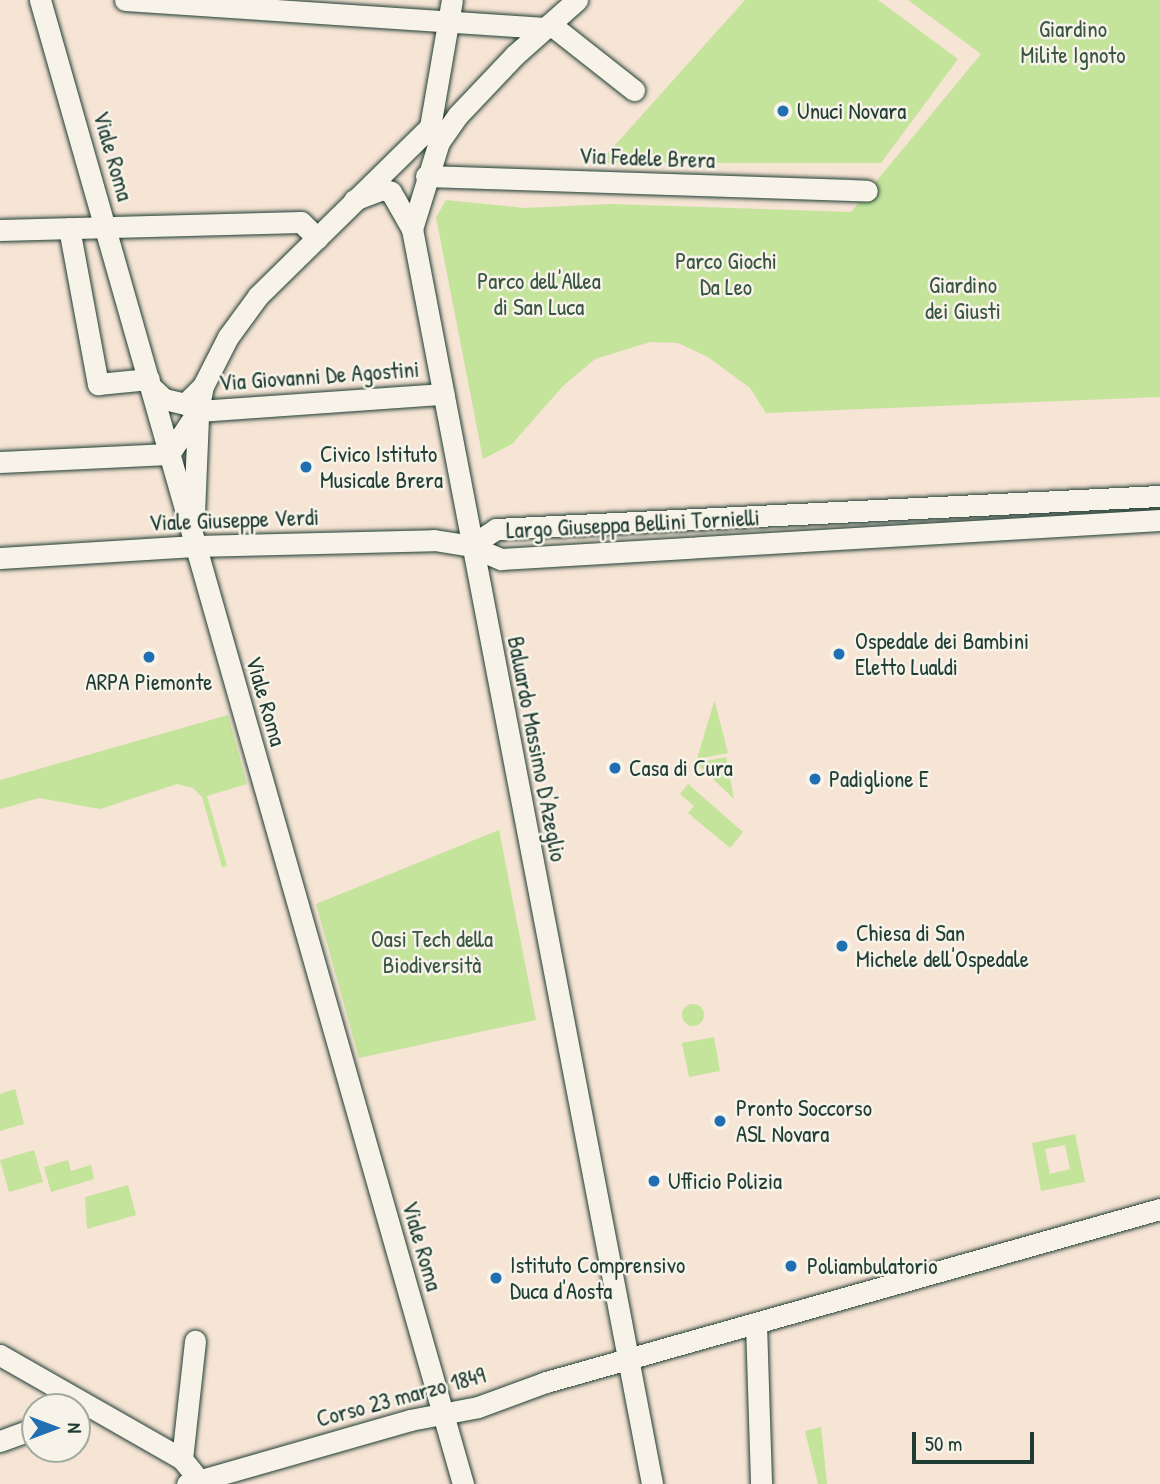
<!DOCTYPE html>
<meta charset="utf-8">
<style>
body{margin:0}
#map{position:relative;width:1160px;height:1484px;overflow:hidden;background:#f6e4d4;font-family:"Patrick Hand",sans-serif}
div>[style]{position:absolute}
.green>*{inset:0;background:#c4e49c}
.round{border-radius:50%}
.roads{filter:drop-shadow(0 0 2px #1f3d34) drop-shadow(0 0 2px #1f3d34)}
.minor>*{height:21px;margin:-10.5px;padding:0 10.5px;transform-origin:10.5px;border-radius:10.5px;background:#f7f3e8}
.dots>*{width:19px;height:19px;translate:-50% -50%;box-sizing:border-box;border:4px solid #f7f3e8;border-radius:50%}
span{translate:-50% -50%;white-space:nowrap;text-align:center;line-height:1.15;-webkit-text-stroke:5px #f7f3e8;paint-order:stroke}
.park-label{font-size:23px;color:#385644}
.poi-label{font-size:23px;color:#1f3d34}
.left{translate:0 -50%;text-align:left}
.street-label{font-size:23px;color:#1f3d34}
.north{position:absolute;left:21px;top:1393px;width:70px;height:70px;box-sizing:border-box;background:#f7f3e8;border:2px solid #a1aaa0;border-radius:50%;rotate:90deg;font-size:19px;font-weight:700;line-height:28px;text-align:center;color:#1f3d34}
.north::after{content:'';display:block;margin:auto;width:24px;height:32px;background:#1f6fb2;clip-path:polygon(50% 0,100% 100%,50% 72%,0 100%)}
.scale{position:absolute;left:912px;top:1432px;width:122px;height:32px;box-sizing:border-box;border:4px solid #1f3d34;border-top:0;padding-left:9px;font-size:21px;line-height:24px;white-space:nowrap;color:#1f3d34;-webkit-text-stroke:5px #f7f3e8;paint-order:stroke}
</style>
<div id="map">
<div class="green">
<i style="clip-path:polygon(745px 0,878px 0,958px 59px,881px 163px,599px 163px)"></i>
<i style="clip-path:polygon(908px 0,1160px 0,1160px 397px,766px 413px,750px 388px,708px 357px,678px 343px,650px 342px,595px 359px,563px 386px,512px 444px,483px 459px,436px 217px,446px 200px,524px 208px,610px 204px,851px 212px,981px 54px)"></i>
<i style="clip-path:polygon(715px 702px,728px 753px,697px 759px,714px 702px)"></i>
<i style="clip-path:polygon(228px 715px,247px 784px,207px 796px,227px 866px,222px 867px,202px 797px,193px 788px,177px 784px,100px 809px,39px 798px,0 809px,0 780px)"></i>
<i style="clip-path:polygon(726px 757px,734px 799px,696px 763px)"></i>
<i style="clip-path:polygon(688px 784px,743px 832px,730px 848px,688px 813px,694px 806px,680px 794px)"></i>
<i style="clip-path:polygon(499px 830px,536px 1020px,359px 1058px,316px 904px)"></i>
<i class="round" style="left:682px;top:1004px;width:22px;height:22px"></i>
<i style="clip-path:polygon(714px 1037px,720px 1071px,689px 1077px,682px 1043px)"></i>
<i style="clip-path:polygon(15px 1089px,24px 1124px,0 1131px,0 1094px)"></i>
<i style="clip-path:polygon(evenodd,1075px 1134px,1085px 1182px,1041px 1191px,1032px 1143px,1075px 1134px,1065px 1145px,1070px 1169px,1050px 1174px,1045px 1149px,1065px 1145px)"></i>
<i style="clip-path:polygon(34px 1150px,43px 1182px,9px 1192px,0 1160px)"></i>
<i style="clip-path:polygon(68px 1160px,71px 1171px,91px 1165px,94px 1179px,51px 1192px,44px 1167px)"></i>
<i style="clip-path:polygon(128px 1185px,136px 1215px,87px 1229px,85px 1197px)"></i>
<i style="clip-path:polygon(821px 1427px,827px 1484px,818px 1484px,805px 1431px)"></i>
</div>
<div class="roads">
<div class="minor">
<i style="left:40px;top:0;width:1543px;rotate:74.09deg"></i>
<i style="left:125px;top:0;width:422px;rotate:3.8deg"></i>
<i style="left:550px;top:24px;width:107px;rotate:38.2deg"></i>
<i style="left:426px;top:176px;width:441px;rotate:1.9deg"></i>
<i style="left:354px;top:200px;width:30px;rotate:-21deg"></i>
<i style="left:382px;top:189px;width:9px;rotate:18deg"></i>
<i style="left:391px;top:192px;width:43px;rotate:60.4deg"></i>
<i style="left:412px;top:229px;width:1278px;rotate:79.17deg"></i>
<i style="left:69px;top:228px;width:159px;rotate:79.5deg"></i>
<i style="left:98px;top:384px;width:51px;rotate:-5.6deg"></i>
<i style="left:412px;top:229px;width:91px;rotate:-72.8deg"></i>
<i style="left:439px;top:142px;width:33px;rotate:-55deg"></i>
<i style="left:458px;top:115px;width:83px;rotate:-46.5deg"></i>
<i style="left:515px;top:55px;width:83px;rotate:-41.6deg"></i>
<i style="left:0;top:230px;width:301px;rotate:-1.5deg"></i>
<i style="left:301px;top:222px;width:23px;rotate:45deg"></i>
<i style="left:151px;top:387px;width:18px;rotate:43deg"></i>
<i style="left:164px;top:399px;width:22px;rotate:13deg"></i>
<i style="left:185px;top:404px;width:25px;rotate:-45deg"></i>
<i style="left:203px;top:386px;width:55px;rotate:-63deg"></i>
<i style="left:228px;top:337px;width:51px;rotate:-53.8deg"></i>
<i style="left:258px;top:296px;width:241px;rotate:-44.5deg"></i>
<i style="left:430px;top:127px;width:129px;rotate:-80.2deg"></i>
<i style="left:198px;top:411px;width:246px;rotate:-4deg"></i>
<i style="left:0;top:462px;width:169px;rotate:-2.7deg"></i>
<i style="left:169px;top:454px;width:52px;rotate:-56deg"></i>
<i style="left:198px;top:411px;width:25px;rotate:-79deg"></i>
<i style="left:194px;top:513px;width:97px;rotate:-87.6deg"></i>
<i style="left:470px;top:546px;width:31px;rotate:-33deg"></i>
<i style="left:496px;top:529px;width:665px;rotate:-2.85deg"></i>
<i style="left:0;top:558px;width:195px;rotate:-3.5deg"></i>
<i style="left:195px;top:546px;width:239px;rotate:-1.4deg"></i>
<i style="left:434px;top:540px;width:36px;rotate:9deg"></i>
<i style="left:470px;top:546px;width:34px;rotate:23deg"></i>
<i style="left:501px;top:559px;width:660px;rotate:-3.39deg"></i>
<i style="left:756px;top:1323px;width:161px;rotate:88.2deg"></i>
<i style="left:0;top:1355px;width:210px;rotate:29.7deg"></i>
<i style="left:182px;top:1459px;width:27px;rotate:51deg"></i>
<i style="left:0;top:1441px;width:37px;rotate:-20deg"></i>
<i style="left:182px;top:1459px;width:119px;rotate:-83.7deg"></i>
<i style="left:187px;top:1484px;width:232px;rotate:-16deg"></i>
<i style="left:410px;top:1420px;width:69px;rotate:-10.8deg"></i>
<i style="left:478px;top:1407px;width:72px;rotate:-20.2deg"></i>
<i style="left:546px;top:1382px;width:638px;rotate:-15.74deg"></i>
</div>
</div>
<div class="dots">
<i style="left:783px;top:111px;background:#1f6fb2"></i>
<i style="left:306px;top:467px;background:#1f6fb2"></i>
<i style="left:839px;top:654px;background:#1f6fb2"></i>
<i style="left:149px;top:657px;background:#1f6fb2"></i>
<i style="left:615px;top:768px;background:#1f6fb2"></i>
<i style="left:815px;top:779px;background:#1f6fb2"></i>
<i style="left:842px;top:946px;background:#1f6fb2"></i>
<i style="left:720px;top:1121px;background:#1f6fb2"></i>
<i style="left:654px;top:1181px;background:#1f6fb2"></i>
<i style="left:791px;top:1266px;background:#1f6fb2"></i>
<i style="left:496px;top:1278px;background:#1f6fb2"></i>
</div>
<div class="park-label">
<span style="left:1073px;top:42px">Giardino<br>Milite Ignoto</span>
<span style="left:726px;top:274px">Parco Giochi<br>Da Leo</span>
<span style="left:539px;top:294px">Parco dell'Allea<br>di San Luca</span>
<span style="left:963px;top:298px">Giardino<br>dei Giusti</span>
<span style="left:432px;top:952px">Oasi Tech della<br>Biodiversità</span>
</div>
<div class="poi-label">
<span class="left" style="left:797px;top:111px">Unuci Novara</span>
<span class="left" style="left:320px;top:467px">Civico Istituto<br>Musicale Brera</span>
<span class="left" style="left:855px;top:654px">Ospedale dei Bambini<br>Eletto Lualdi</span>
<span style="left:149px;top:682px">ARPA Piemonte</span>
<span class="left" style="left:629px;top:768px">Casa di Cura</span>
<span class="left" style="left:829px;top:779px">Padiglione E</span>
<span class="left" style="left:856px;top:946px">Chiesa di San<br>Michele dell'Ospedale</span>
<span class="left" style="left:736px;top:1121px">Pronto Soccorso<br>ASL Novara</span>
<span class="left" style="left:668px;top:1181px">Ufficio Polizia</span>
<span class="left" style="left:510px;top:1278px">Istituto Comprensivo<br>Duca d'Aosta</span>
<span class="left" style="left:807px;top:1266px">Poliambulatorio</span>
</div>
<div class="street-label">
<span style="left:113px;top:156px;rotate:74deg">Viale Roma</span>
<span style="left:647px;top:158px;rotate:2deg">Via Fedele Brera</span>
<span style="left:319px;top:376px;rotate:-4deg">Via Giovanni De Agostini</span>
<span style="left:234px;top:520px;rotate:-2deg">Viale Giuseppe Verdi</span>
<span style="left:633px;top:524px;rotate:-3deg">Largo Giuseppa Bellini Tornielli</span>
<span style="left:266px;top:701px;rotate:74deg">Viale Roma</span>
<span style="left:537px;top:749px;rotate:79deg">Baluardo Massimo D'Azeglio</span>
<span style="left:422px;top:1246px;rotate:74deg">Viale Roma</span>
<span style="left:401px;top:1397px;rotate:-15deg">Corso 23 marzo 1849</span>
</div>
<div class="north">N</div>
<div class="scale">50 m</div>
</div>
